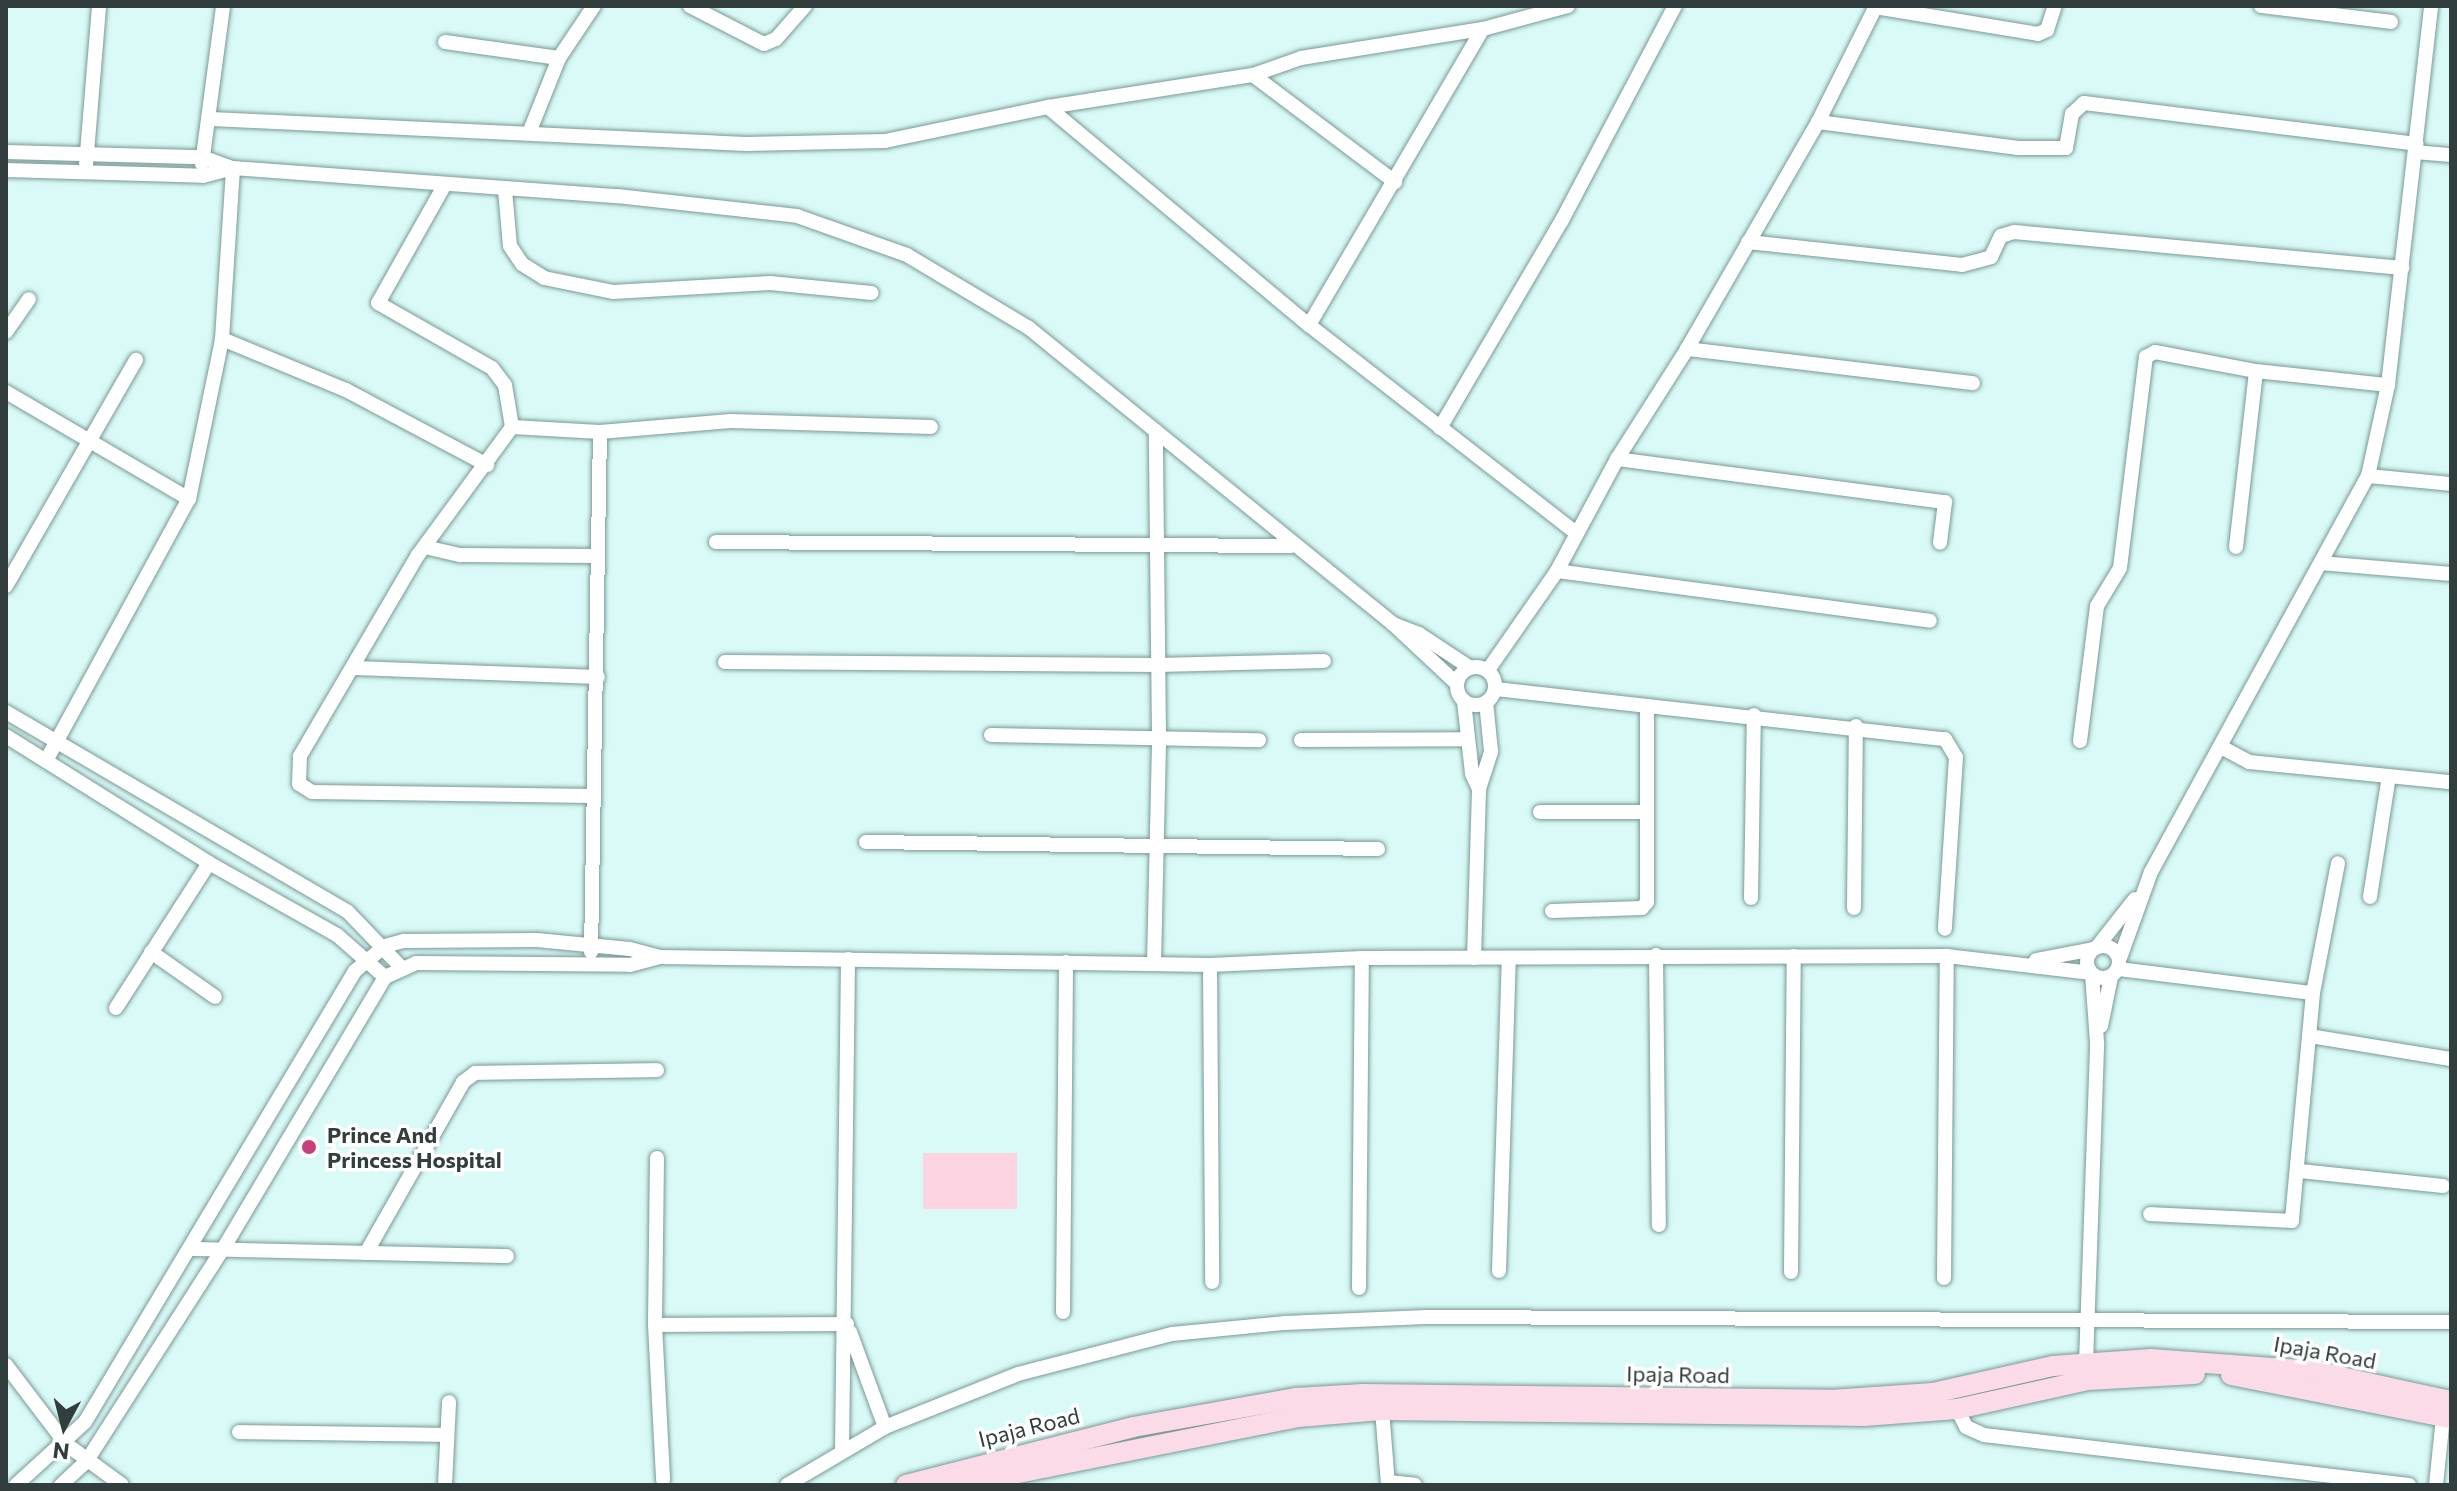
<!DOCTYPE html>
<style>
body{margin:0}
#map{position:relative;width:2457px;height:1491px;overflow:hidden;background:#d9faf7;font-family:Commissioner,sans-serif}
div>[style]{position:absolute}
.green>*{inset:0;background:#fcd3e0}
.roads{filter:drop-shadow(0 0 2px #7a9996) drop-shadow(0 0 2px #7a9996)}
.minor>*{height:14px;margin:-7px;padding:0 7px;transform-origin:7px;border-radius:7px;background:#fff}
.minor>.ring{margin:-7px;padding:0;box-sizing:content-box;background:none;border:14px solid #fff;border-radius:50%}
.secondary>*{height:20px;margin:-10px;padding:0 10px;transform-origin:10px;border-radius:10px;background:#fbdbe7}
.dots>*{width:22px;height:22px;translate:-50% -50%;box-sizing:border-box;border:4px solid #fff;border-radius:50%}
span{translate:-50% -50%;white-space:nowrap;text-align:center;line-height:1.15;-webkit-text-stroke:7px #fff;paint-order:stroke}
.poi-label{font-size:22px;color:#313e3d;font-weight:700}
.left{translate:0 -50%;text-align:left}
.street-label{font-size:22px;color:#313e3d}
.frame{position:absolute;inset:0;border:8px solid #313e3d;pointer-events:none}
.north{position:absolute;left:24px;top:1387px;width:80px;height:80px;-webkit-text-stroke:6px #fff;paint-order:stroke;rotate:187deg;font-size:22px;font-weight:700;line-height:32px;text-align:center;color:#313e3d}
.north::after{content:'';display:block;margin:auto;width:28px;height:36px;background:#313e3d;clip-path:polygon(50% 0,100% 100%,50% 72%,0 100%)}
</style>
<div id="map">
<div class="green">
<i style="clip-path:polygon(923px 1153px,1017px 1153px,1017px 1209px,923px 1209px)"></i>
</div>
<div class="roads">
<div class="minor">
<i style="left:690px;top:6px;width:83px;rotate:27.2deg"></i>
<i style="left:764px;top:44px;width:13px;rotate:-23deg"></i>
<i style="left:776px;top:39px;width:44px;rotate:-48.7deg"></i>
<i style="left:2261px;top:6px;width:131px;rotate:7deg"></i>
<i style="left:1875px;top:7px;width:165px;rotate:9.4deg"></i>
<i style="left:2038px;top:34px;width:10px;rotate:-24deg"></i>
<i style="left:2047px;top:30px;width:25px;rotate:-72deg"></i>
<i style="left:445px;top:42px;width:115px;rotate:8deg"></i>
<i style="left:1253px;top:75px;width:178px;rotate:37deg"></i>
<i style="left:1048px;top:107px;width:340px;rotate:39.9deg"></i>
<i style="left:1309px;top:325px;width:338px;rotate:37.9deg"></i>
<i style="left:211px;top:119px;width:536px;rotate:2.68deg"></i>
<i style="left:746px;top:144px;width:139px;rotate:-1.2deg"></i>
<i style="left:885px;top:141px;width:167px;rotate:-11.8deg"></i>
<i style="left:1048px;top:107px;width:207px;rotate:-8.9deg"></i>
<i style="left:1253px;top:75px;width:51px;rotate:-19.5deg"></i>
<i style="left:1301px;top:58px;width:184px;rotate:-9.1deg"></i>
<i style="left:1483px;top:29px;width:88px;rotate:-15.1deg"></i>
<i style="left:1818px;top:122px;width:202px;rotate:7.4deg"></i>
<i style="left:2018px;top:148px;width:48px"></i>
<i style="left:2066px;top:148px;width:35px;rotate:-80deg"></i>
<i style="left:2072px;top:114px;width:16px;rotate:-43deg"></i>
<i style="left:2084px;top:103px;width:335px;rotate:7deg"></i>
<i style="left:529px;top:133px;width:81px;rotate:-68.2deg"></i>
<i style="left:559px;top:58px;width:63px;rotate:-56.1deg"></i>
<i style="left:6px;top:152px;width:196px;rotate:1.5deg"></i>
<i style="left:202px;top:157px;width:33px;rotate:20deg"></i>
<i style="left:233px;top:168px;width:385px;rotate:4.2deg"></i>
<i style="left:617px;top:196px;width:181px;rotate:6.3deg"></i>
<i style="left:797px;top:216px;width:117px;rotate:19.5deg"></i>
<i style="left:907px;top:255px;width:142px;rotate:30.9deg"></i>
<i style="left:1029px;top:328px;width:469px;rotate:39.1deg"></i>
<i style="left:1393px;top:624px;width:86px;rotate:43.1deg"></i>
<i style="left:2415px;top:152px;width:36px;rotate:5deg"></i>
<i style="left:202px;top:164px;width:159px;rotate:-82.4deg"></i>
<i style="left:86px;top:165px;width:160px;rotate:-85.3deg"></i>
<i style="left:6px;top:170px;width:197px;rotate:1.7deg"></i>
<i style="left:203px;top:176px;width:30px;rotate:-15deg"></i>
<i style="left:444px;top:186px;width:134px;rotate:119.4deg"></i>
<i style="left:378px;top:303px;width:131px;rotate:29.7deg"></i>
<i style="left:492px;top:368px;width:21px;rotate:53deg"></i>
<i style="left:505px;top:385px;width:43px;rotate:80.5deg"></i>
<i style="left:505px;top:190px;width:56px;rotate:84.9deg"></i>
<i style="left:510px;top:246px;width:22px;rotate:56deg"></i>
<i style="left:522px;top:264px;width:26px;rotate:32deg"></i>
<i style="left:544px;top:278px;width:70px;rotate:11.5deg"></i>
<i style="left:613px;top:292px;width:157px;rotate:-3.3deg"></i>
<i style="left:770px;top:283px;width:102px;rotate:5.6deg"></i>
<i style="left:1748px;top:242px;width:215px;rotate:6.1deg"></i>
<i style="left:1962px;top:265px;width:30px;rotate:-15deg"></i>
<i style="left:1991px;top:257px;width:23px;rotate:-65deg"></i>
<i style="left:2001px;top:236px;width:14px;rotate:-17deg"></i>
<i style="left:2014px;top:232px;width:390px;rotate:5.3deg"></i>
<i style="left:1309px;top:325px;width:343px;rotate:-59.6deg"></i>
<i style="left:6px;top:332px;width:40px;rotate:-55.1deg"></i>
<i style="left:222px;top:339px;width:134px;rotate:22.4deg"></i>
<i style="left:346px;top:390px;width:160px;rotate:28deg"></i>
<i style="left:1687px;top:349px;width:288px;rotate:6.8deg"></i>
<i style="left:6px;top:392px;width:212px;rotate:30.3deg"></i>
<i style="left:1440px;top:428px;width:239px;rotate:-59.6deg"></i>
<i style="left:1561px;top:222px;width:244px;rotate:-62.2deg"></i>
<i style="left:1617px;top:459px;width:331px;rotate:7.5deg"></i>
<i style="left:1945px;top:502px;width:41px;rotate:97deg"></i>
<i style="left:2368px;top:476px;width:83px;rotate:5.5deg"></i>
<i style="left:716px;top:542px;width:575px;rotate:0.4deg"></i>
<i style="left:425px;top:547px;width:37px;rotate:13deg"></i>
<i style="left:461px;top:555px;width:136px;rotate:0.4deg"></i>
<i style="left:2236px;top:547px;width:177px;rotate:-83.5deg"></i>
<i style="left:2321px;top:563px;width:130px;rotate:4.8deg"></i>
<i style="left:1557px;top:571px;width:376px;rotate:7.6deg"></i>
<i style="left:6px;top:586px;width:261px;rotate:-60.1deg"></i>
<i style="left:1393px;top:624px;width:28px;rotate:21deg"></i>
<i style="left:1419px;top:634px;width:60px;rotate:33.4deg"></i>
<i style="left:725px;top:662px;width:433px;rotate:0.4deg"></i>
<i style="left:1158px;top:665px;width:166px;rotate:-1.4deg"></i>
<i class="ring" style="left:1457px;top:667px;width:24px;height:24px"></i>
<i style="left:355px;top:668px;width:243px;rotate:2.1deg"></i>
<i style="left:1488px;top:670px;width:121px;rotate:-55.1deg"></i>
<i style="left:1557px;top:571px;width:127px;rotate:-61.8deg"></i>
<i style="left:1617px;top:459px;width:130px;rotate:-57.5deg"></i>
<i style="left:1687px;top:349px;width:262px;rotate:-60deg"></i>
<i style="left:1818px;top:122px;width:130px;rotate:-63.4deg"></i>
<i style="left:1496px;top:689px;width:452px;rotate:6.4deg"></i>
<i style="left:1945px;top:739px;width:21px;rotate:59deg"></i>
<i style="left:1956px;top:757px;width:172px;rotate:93.7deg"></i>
<i style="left:1464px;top:701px;width:73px;rotate:83.7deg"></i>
<i style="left:1472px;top:774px;width:17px;rotate:65deg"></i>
<i style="left:6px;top:712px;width:396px;rotate:30.3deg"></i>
<i style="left:348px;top:912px;width:76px;rotate:46.1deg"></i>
<i style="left:991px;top:735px;width:268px;rotate:1.1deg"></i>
<i style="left:6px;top:736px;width:239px;rotate:32deg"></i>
<i style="left:209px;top:863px;width:147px;rotate:29.4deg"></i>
<i style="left:337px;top:935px;width:64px;rotate:41.2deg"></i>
<i style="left:1301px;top:740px;width:167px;rotate:-0.3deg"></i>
<i style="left:2080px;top:741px;width:136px;rotate:-82.8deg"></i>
<i style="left:2097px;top:606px;width:44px;rotate:-58.8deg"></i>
<i style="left:2120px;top:568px;width:213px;rotate:-83deg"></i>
<i style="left:2146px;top:357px;width:10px;rotate:-29deg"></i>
<i style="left:2155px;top:352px;width:103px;rotate:10.7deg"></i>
<i style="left:2256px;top:371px;width:133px;rotate:6.1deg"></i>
<i style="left:2221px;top:747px;width:32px;rotate:28deg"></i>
<i style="left:2249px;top:762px;width:203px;rotate:5.7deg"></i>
<i style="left:47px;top:759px;width:296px;rotate:-61.4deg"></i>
<i style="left:189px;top:499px;width:163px;rotate:-78.3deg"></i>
<i style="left:222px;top:339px;width:171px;rotate:-86.3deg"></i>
<i style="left:594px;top:796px;width:282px;rotate:-179.2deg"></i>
<i style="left:312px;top:792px;width:15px;rotate:-148deg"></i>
<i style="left:299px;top:784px;width:28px;rotate:-88deg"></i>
<i style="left:300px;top:756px;width:233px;rotate:-59.6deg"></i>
<i style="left:418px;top:555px;width:159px;rotate:-53.7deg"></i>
<i style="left:512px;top:427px;width:88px;rotate:3.3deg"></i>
<i style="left:600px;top:432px;width:131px;rotate:-4.8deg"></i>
<i style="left:731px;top:421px;width:200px;rotate:1.7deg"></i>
<i style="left:1540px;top:812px;width:107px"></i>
<i style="left:866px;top:842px;width:512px;rotate:0.78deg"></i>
<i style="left:2370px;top:897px;width:122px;rotate:-81.1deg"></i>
<i style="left:1751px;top:898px;width:183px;rotate:-89.1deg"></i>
<i style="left:1854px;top:908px;width:182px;rotate:-89.4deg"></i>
<i style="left:1552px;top:911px;width:90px;rotate:-1.9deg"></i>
<i style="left:1642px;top:908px;width:8px;rotate:-50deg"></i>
<i style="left:1647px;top:902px;width:196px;rotate:-90deg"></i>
<i class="ring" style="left:2087px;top:946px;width:18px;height:18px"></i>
<i style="left:2097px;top:947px;width:61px;rotate:-51.6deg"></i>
<i style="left:151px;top:952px;width:78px;rotate:35.1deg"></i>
<i style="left:591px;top:952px;width:520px;rotate:-89.01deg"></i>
<i style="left:1656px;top:955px;width:270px;rotate:89.4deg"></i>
<i style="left:1474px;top:958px;width:169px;rotate:-88.3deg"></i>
<i style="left:1479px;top:789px;width:40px;rotate:-72deg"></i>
<i style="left:1491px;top:751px;width:49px;rotate:-95.8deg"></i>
<i style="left:2120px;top:958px;width:91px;rotate:-70.2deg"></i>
<i style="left:2151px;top:872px;width:452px;rotate:-61.3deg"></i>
<i style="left:2368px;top:476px;width:93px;rotate:-77.6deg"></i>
<i style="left:2388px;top:385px;width:381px;rotate:-83.5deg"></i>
<i style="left:2036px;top:960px;width:58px;rotate:-10.9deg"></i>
<i style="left:1154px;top:964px;width:227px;rotate:-88.7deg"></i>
<i style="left:1159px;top:737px;width:306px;rotate:-90.6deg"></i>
<i style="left:1210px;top:965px;width:317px;rotate:89.6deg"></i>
<i style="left:2119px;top:969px;width:195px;rotate:7.1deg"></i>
<i style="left:2313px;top:993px;width:229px;rotate:95.3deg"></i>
<i style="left:2292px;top:1221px;width:142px;rotate:-177.2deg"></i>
<i style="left:2313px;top:993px;width:132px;rotate:-79.1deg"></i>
<i style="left:116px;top:1008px;width:172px;rotate:-57.3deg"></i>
<i style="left:2101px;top:1026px;width:50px;rotate:-78.5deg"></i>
<i style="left:2310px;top:1036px;width:143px;rotate:9.3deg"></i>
<i style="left:657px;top:1158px;width:167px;rotate:90.7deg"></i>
<i style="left:655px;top:1325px;width:155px;rotate:87deg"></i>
<i style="left:2300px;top:1171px;width:144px;rotate:6deg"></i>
<i style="left:192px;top:1249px;width:315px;rotate:1.3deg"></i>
<i style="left:366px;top:1253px;width:197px;rotate:-60.4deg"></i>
<i style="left:463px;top:1082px;width:15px;rotate:-37deg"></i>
<i style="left:475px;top:1073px;width:182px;rotate:-0.9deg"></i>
<i style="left:1499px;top:1271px;width:311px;rotate:-88.2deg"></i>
<i style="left:1791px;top:1272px;width:316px;rotate:-89.5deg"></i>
<i style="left:1944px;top:1278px;width:322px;rotate:-89.5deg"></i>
<i style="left:1359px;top:1288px;width:330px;rotate:-89.5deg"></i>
<i style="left:1063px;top:1312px;width:350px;rotate:-89.5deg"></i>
<i style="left:655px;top:1325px;width:192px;rotate:-0.3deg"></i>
<i style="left:850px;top:1332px;width:101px;rotate:69.8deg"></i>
<i style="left:2086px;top:1363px;width:321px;rotate:-88deg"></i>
<i style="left:2097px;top:1042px;width:68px;rotate:-94.2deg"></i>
<i style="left:6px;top:1365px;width:99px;rotate:52.8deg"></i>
<i style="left:66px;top:1444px;width:69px;rotate:36.2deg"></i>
<i style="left:1957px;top:1409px;width:20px;rotate:63deg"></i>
<i style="left:1966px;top:1427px;width:20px;rotate:24deg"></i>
<i style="left:1984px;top:1435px;width:428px;rotate:6.7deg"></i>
<i style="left:1382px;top:1410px;width:75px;rotate:85.4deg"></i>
<i style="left:239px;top:1432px;width:208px;rotate:0.8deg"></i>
<i style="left:842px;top:1452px;width:493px;rotate:-89.3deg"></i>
<i style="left:1388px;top:1482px;width:27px;rotate:6deg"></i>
<i style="left:16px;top:1485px;width:93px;rotate:-42.4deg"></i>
<i style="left:85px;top:1422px;width:526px;rotate:-59.09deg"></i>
<i style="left:355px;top:971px;width:39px;rotate:-40deg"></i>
<i style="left:385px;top:946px;width:20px;rotate:-15deg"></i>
<i style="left:404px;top:941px;width:133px;rotate:-0.4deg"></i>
<i style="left:537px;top:940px;width:93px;rotate:5.5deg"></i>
<i style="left:630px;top:949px;width:30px;rotate:15deg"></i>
<i style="left:659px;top:957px;width:551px;rotate:0.83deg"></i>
<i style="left:1210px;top:965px;width:152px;rotate:-2.6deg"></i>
<i style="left:1362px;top:958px;width:585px;rotate:-0.2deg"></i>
<i style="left:1947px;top:956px;width:145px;rotate:6.7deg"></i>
<i style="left:61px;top:1485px;width:34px;rotate:-43deg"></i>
<i style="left:86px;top:1462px;width:253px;rotate:-57.3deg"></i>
<i style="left:223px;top:1249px;width:317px;rotate:-59.2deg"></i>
<i style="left:385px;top:977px;width:34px;rotate:-24deg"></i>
<i style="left:416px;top:963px;width:214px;rotate:0.5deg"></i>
<i style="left:630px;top:965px;width:30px;rotate:-15deg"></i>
<i style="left:445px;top:1485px;width:83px;rotate:-87.2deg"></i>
<i style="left:787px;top:1485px;width:114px;rotate:-30.6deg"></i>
<i style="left:885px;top:1427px;width:143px;rotate:-21.7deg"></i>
<i style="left:1018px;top:1374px;width:159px;rotate:-14.6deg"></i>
<i style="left:1172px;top:1334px;width:114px;rotate:-5.6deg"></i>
<i style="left:1285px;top:1323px;width:141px;rotate:-2.4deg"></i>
<i style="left:1426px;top:1317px;width:1025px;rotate:0.28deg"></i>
<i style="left:2436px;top:1485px;width:68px;rotate:-84.1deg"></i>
</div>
<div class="secondary">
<i style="left:2231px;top:1375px;width:224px;rotate:11.1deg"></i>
<i style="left:906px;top:1485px;width:234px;rotate:-14.3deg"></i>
<i style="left:1133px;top:1427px;width:166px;rotate:-10.1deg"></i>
<i style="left:1296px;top:1398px;width:67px;rotate:-3.4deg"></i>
<i style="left:1363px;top:1394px;width:467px;rotate:0.7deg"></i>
<i style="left:1830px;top:1400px;width:103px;rotate:-3.9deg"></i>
<i style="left:1933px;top:1393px;width:123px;rotate:-12.7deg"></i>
<i style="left:2053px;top:1366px;width:98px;rotate:-4.1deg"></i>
<i style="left:2151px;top:1359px;width:162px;rotate:4.2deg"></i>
<i style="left:2313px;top:1371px;width:141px;rotate:12.3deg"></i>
<i style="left:958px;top:1485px;width:347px;rotate:-11.3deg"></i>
<i style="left:1298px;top:1417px;width:84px;rotate:-4.8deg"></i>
<i style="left:1382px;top:1410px;width:482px;rotate:0.7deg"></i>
<i style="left:1864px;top:1416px;width:93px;rotate:-4.3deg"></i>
<i style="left:1957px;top:1409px;width:134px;rotate:-12.5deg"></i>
<i style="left:2088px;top:1380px;width:107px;rotate:-3.2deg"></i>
</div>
</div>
<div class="dots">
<i style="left:309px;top:1147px;background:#c63e7a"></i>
</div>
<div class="poi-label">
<span class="left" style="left:327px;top:1147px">Prince And<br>Princess Hospital</span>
</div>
<div class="street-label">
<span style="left:2325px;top:1352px;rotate:10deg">Ipaja Road</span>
<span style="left:1678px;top:1374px;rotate:1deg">Ipaja Road</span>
<span style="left:1029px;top:1427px;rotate:-14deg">Ipaja Road</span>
</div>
<div class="frame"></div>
<div class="north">N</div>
</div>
